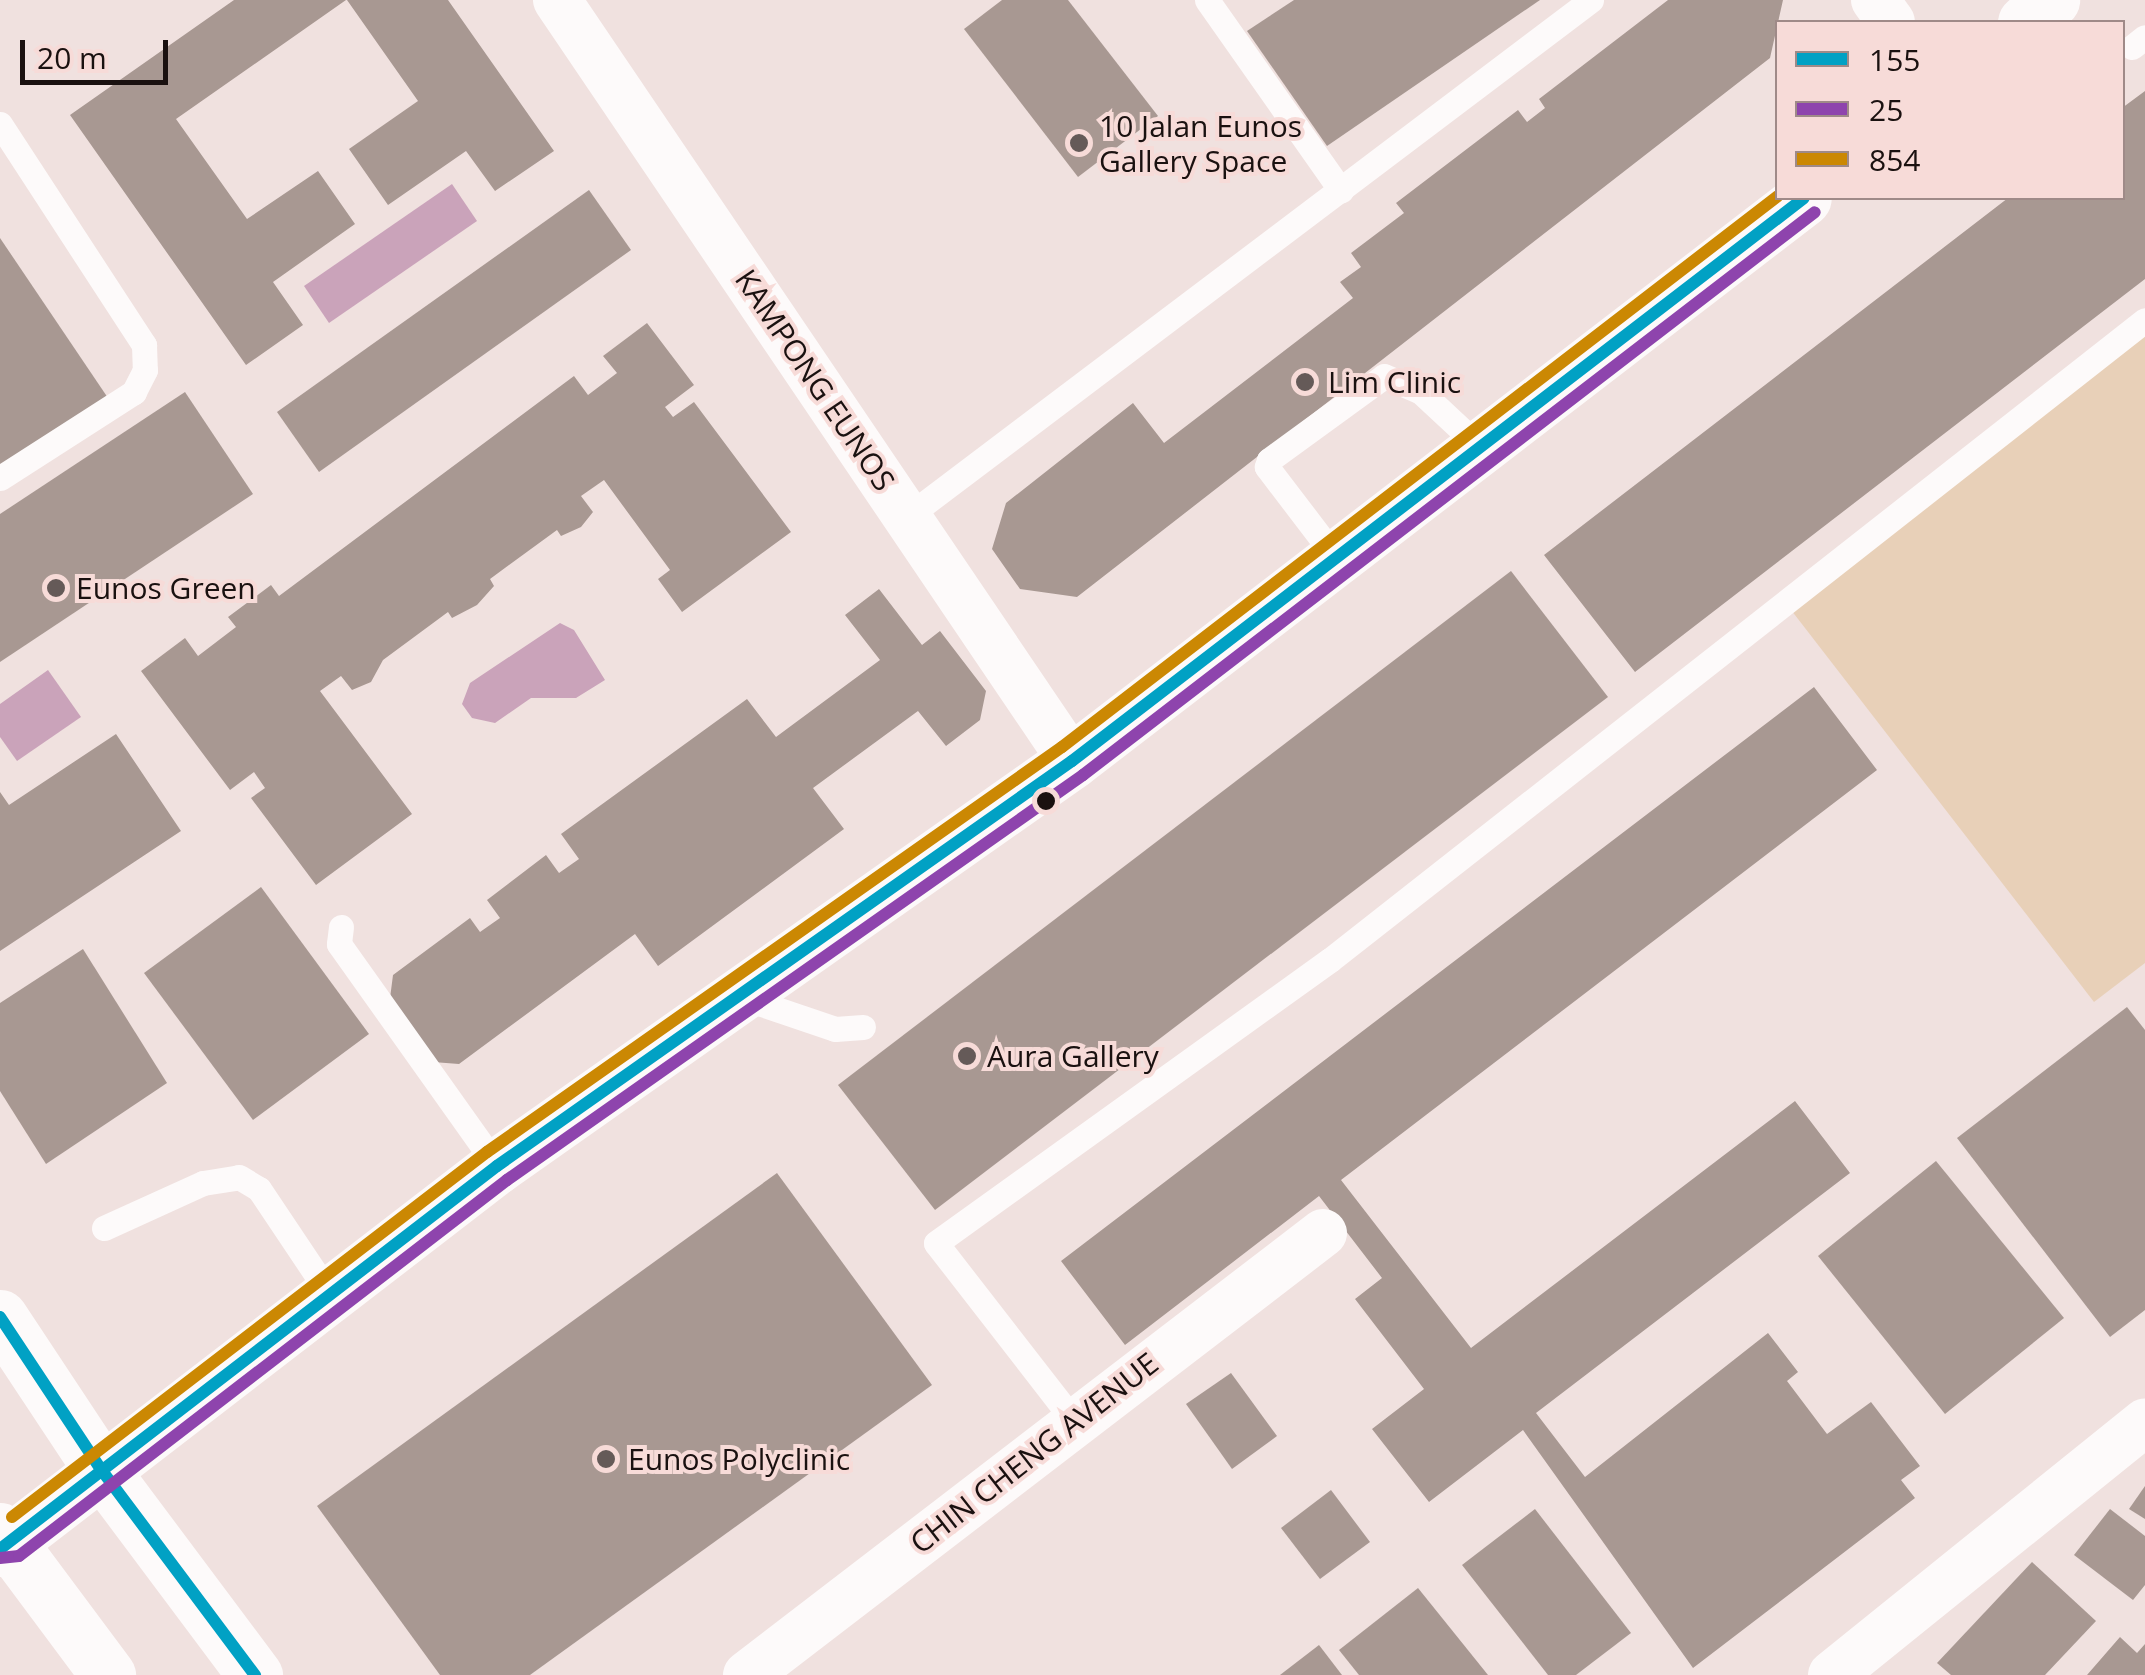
<!DOCTYPE html>
<style>
body{margin:0}
#map{position:relative;width:2145px;height:1675px;overflow:hidden;background:#f0e1df;font-family:"Open Sans",sans-serif}
div>[style]{position:absolute}
.green>*{inset:0;background:#e8d0b8}
.water>*{inset:0;background:#caa3ba}
.building>*{inset:0;background:#a89892}
.service>*{height:25px;margin:-12.5px;padding:0 12.5px;transform-origin:12.5px;border-radius:12.5px;background:#fdfafa}
.minor>*{height:48px;margin:-24px;padding:0 24px;transform-origin:24px;border-radius:24px;background:#fdfafa}
.primary>*{height:55px;margin:-27.5px;padding:0 27.5px;transform-origin:27.5px;border-radius:27.5px;background:#fdfafa}
.trunk>*{height:55px;margin:-27.5px;padding:0 27.5px;transform-origin:27.5px;border-radius:27.5px;background:#fdfafa}
.bus-1>*{height:12px;margin:-6px;padding:0 6px;transform-origin:6px;border-radius:6px;background:#01a1c4}
.bus-2>*{height:12px;margin:-6px;padding:0 6px;transform-origin:6px;border-radius:6px;background:#8e44ad}
.bus-3>*{height:12px;margin:-6px;padding:0 6px;transform-origin:6px;border-radius:6px;background:#cb8803}
.dots>*{width:28px;height:28px;translate:-50% -50%;box-sizing:border-box;border:5px solid #f7dbd8;border-radius:50%}
span{translate:-50% -50%;white-space:nowrap;text-align:center;line-height:1.15;-webkit-text-stroke:8px #f7dbd8;paint-order:stroke}
.poi-label{font-size:30px;color:#1a1110}
.left{translate:0 -50%;text-align:left}
.street-label{font-size:30px;color:#1a1110}
.legend{position:absolute;left:1775px;top:20px;width:350px;height:180px;box-sizing:border-box;background:#f7dbd8;border:2px solid #9f8a88;margin:0;padding:12px 18px;list-style:none;font-size:30px;color:#1a1110}
.legend li{display:flex;align-items:center;gap:20px;height:50px}
.legend b{width:50px;border:2px solid #9f8a88}
.scale{position:absolute;left:20px;top:40px;width:148px;height:45px;box-sizing:border-box;border:5px solid #1a1110;border-top:0;padding-left:12px;font-size:30px;line-height:35px;white-space:nowrap;color:#1a1110;-webkit-text-stroke:8px #f7dbd8;paint-order:stroke}
</style>
<div id="map">
<div class="green">
<i style="clip-path:polygon(2145px 328px,2145px 963px,2094px 1002px,1788px 606px)"></i>
</div>
<div class="water">
<i style="clip-path:polygon(452px 184px,477px 221px,329px 323px,304px 286px)"></i>
<i style="clip-path:polygon(560px 623px,574px 630px,605px 680px,576px 698px,531px 698px,495px 723px,472px 718px,462px 704px,470px 683px)"></i>
<i style="clip-path:polygon(48px 670px,81px 717px,17px 761px,0 737px,0 704px)"></i>
</div>
<div class="building">
<i style="clip-path:polygon(234px 0,346px 0,176px 119px,247px 219px,318px 171px,355px 224px,273px 282px,303px 325px,246px 365px,70px 115px)"></i>
<i style="clip-path:polygon(347px 0,448px 0,554px 151px,495px 191px,466px 151px,388px 205px,349px 149px,418px 101px)"></i>
<i style="clip-path:polygon(1002px 0,1068px 0,1158px 116px,1078px 177px,964px 29px)"></i>
<i style="clip-path:polygon(1294px 0,1540px 0,1327px 146px,1247px 31px)"></i>
<i style="clip-path:polygon(1668px 0,1783px 0,1770px 58px,1077px 597px,1020px 589px,992px 549px,1006px 503px,1133px 403px,1164px 443px,1211px 407px,1353px 298px,1340px 282px,1361px 267px,1351px 253px,1404px 213px,1396px 203px,1518px 110px,1527px 122px,1545px 108px,1539px 99px)"></i>
<i style="clip-path:polygon(2145px 91px,2145px 279px,1635px 672px,1544px 555px,2008px 198px,2122px 198px,2122px 108px)"></i>
<i style="clip-path:polygon(589px 190px,631px 250px,319px 472px,277px 412px)"></i>
<i style="clip-path:polygon(0 238px,108px 398px,0 470px)"></i>
<i style="clip-path:polygon(647px 323px,694px 385px,665px 407px,673px 417px,694px 402px,791px 532px,682px 612px,658px 579px,670px 570px,604px 480px,581px 496px,593px 512px,581px 527px,561px 536px,557px 530px,490px 579px,494px 586px,477px 605px,452px 618px,448px 612px,383px 660px,371px 682px,352px 690px,341px 676px,320px 691px,412px 814px,316px 885px,251px 798px,265px 788px,254px 772px,230px 790px,141px 671px,185px 638px,198px 656px,236px 627px,228px 617px,271px 585px,279px 596px,574px 376px,588px 395px,617px 373px,603px 356px)"></i>
<i style="clip-path:polygon(185px 392px,253px 494px,0 662px,0 514px)"></i>
<i style="clip-path:polygon(1511px 571px,1608px 697px,935px 1210px,838px 1085px)"></i>
<i style="clip-path:polygon(879px 589px,922px 645px,940px 631px,986px 691px,980px 720px,946px 746px,918px 711px,813px 788px,844px 829px,658px 966px,635px 934px,459px 1064px,433px 1062px,389px 1006px,393px 975px,470px 918px,480px 932px,500px 918px,487px 900px,546px 855px,559px 873px,579px 859px,561px 834px,747px 699px,776px 737px,880px 660px,845px 615px)"></i>
<i style="clip-path:polygon(1814px 687px,1877px 770px,1341px 1180px,1471px 1348px,1795px 1101px,1850px 1173px,1536px 1413px,1585px 1477px,1768px 1333px,1798px 1372px,1787px 1381px,1827px 1434px,1871px 1402px,1920px 1466px,1901px 1480px,1915px 1498px,1693px 1668px,1523px 1430px,1429px 1502px,1372px 1429px,1424px 1389px,1355px 1299px,1382px 1278px,1319px 1196px,1125px 1345px,1061px 1261px)"></i>
<i style="clip-path:polygon(116px 734px,181px 831px,0 951px,0 792px,9px 805px)"></i>
<i style="clip-path:polygon(261px 887px,369px 1034px,253px 1120px,144px 973px)"></i>
<i style="clip-path:polygon(83px 949px,167px 1083px,46px 1164px,0 1091px,0 1003px)"></i>
<i style="clip-path:polygon(2127px 1007px,2145px 1030px,2145px 1310px,2110px 1337px,1957px 1138px)"></i>
<i style="clip-path:polygon(1936px 1161px,2064px 1318px,1945px 1414px,1818px 1256px)"></i>
<i style="clip-path:polygon(777px 1173px,932px 1385px,530px 1675px,440px 1675px,317px 1506px)"></i>
<i style="clip-path:polygon(1231px 1373px,1277px 1436px,1232px 1469px,1186px 1404px)"></i>
<i style="clip-path:polygon(2145px 1486px,2145px 1519px,2129px 1509px)"></i>
<i style="clip-path:polygon(1331px 1490px,1370px 1542px,1320px 1579px,1281px 1528px)"></i>
<i style="clip-path:polygon(1535px 1509px,1631px 1633px,1576px 1675px,1548px 1675px,1462px 1565px)"></i>
<i style="clip-path:polygon(2110px 1509px,2145px 1536px,2145px 1585px,2133px 1600px,2074px 1555px)"></i>
<i style="clip-path:polygon(2032px 1562px,2096px 1621px,2045px 1675px,1951px 1675px,1937px 1663px)"></i>
<i style="clip-path:polygon(1418px 1588px,1488px 1675px,1359px 1675px,1339px 1650px)"></i>
<i style="clip-path:polygon(2120px 1637px,2137px 1653px,2145px 1644px,2145px 1675px,2087px 1675px)"></i>
<i style="clip-path:polygon(1319px 1645px,1342px 1675px,1280px 1675px)"></i>
</div>
<div class="service">
<i style="left:1207px;top:0;width:233px;rotate:54.9deg"></i>
<i style="left:2132px;top:47px;width:16px;rotate:-38deg"></i>
<i style="left:0;top:124px;width:264px;rotate:56.9deg"></i>
<i style="left:144px;top:345px;width:25px;rotate:88deg"></i>
<i style="left:145px;top:370px;width:25px;rotate:117deg"></i>
<i style="left:134px;top:392px;width:159px;rotate:147.3deg"></i>
<i style="left:908px;top:516px;width:856px;rotate:-37.07deg"></i>
<i style="left:1337px;top:559px;width:116px;rotate:-127.3deg"></i>
<i style="left:1267px;top:467px;width:7px;rotate:-74deg"></i>
<i style="left:1269px;top:460px;width:142px;rotate:-36.1deg"></i>
<i style="left:1384px;top:376px;width:40px;rotate:23.4deg"></i>
<i style="left:1421px;top:392px;width:82px;rotate:43deg"></i>
<i style="left:341px;top:927px;width:17px;rotate:97deg"></i>
<i style="left:339px;top:944px;width:272px;rotate:54.6deg"></i>
<i style="left:744px;top:998px;width:96px;rotate:18.8deg"></i>
<i style="left:835px;top:1029px;width:28px;rotate:-4deg"></i>
<i style="left:104px;top:1228px;width:109px;rotate:-24.4deg"></i>
<i style="left:203px;top:1183px;width:36px;rotate:-9deg"></i>
<i style="left:239px;top:1177px;width:23px;rotate:31deg"></i>
<i style="left:259px;top:1189px;width:124px;rotate:56.2deg"></i>
<i style="left:1074px;top:1421px;width:225px;rotate:-127.8deg"></i>
<i style="left:936px;top:1243px;width:485px;rotate:-35.7deg"></i>
<i style="left:1330px;top:960px;width:1036px;rotate:-38.14deg"></i>
</div>
<div class="minor">
<i style="left:557px;top:0;width:919px;rotate:55.91deg"></i>
<i style="left:1875px;top:0;width:27px;rotate:54deg"></i>
<i style="left:747px;top:1675px;width:726px;rotate:-37.5deg"></i>
<i style="left:1832px;top:1675px;width:402px;rotate:-38.9deg"></i>
</div>
<div class="primary">
<i style="left:2025px;top:22px;width:35px;rotate:-39deg"></i>
<i style="left:0;top:1549px;width:627px;rotate:-37.62deg"></i>
<i style="left:497px;top:1166px;width:703px;rotate:-35.16deg"></i>
<i style="left:1072px;top:761px;width:923px;rotate:-37.56deg"></i>
</div>
<div class="trunk">
<i style="left:0;top:1317px;width:181px;rotate:56.5deg"></i>
<i style="left:100px;top:1468px;width:259px;rotate:53.2deg"></i>
<i style="left:0;top:1530px;width:181px;rotate:53.3deg"></i>
</div>
<div class="bus-1">
<i style="left:0;top:1317px;width:181px;rotate:56.5deg"></i>
<i style="left:100px;top:1468px;width:259px;rotate:53.2deg"></i>
<i style="left:0;top:1549px;width:627px;rotate:-37.62deg"></i>
<i style="left:497px;top:1166px;width:703px;rotate:-35.16deg"></i>
<i style="left:1072px;top:761px;width:923px;rotate:-37.56deg"></i>
</div>
<div class="bus-2">
<i style="left:0;top:1558px;width:19px;rotate:-6deg"></i>
<i style="left:19px;top:1556px;width:616px;rotate:-37.61deg"></i>
<i style="left:507px;top:1180px;width:704px;rotate:-35.11deg"></i>
<i style="left:1083px;top:775px;width:923px;rotate:-37.56deg"></i>
</div>
<div class="bus-3">
<i style="left:12px;top:1517px;width:599px;rotate:-37.54deg"></i>
<i style="left:487px;top:1152px;width:703px;rotate:-35.16deg"></i>
<i style="left:1062px;top:747px;width:903px;rotate:-37.58deg"></i>
</div>
<div class="dots">
<i style="left:1079px;top:143px;background:#655a58"></i>
<i style="left:1305px;top:382px;background:#655a58"></i>
<i style="left:56px;top:588px;background:#655a58"></i>
<i style="left:1046px;top:801px;background:#1a1110"></i>
<i style="left:967px;top:1056px;background:#655a58"></i>
<i style="left:606px;top:1459px;background:#655a58"></i>
</div>
<div class="poi-label">
<span class="left" style="left:1099px;top:143px">10 Jalan Eunos<br>Gallery Space</span>
<span class="left" style="left:1328px;top:382px">Lim Clinic</span>
<span class="left" style="left:76px;top:588px">Eunos Green</span>
<span class="left" style="left:987px;top:1056px">Aura Gallery</span>
<span class="left" style="left:628px;top:1459px">Eunos Polyclinic</span>
</div>
<div class="street-label">
<span style="left:815px;top:380px;rotate:56deg">KAMPONG EUNOS</span>
<span style="left:1034px;top:1453px;rotate:-38deg">CHIN CHENG AVENUE</span>
</div>
<ul class="legend">
<li><b style="height:12px;background:#01a1c4"></b>155</li>
<li><b style="height:12px;background:#8e44ad"></b>25</li>
<li><b style="height:12px;background:#cb8803"></b>854</li>
</ul>
<div class="scale">20 m</div>
</div>
